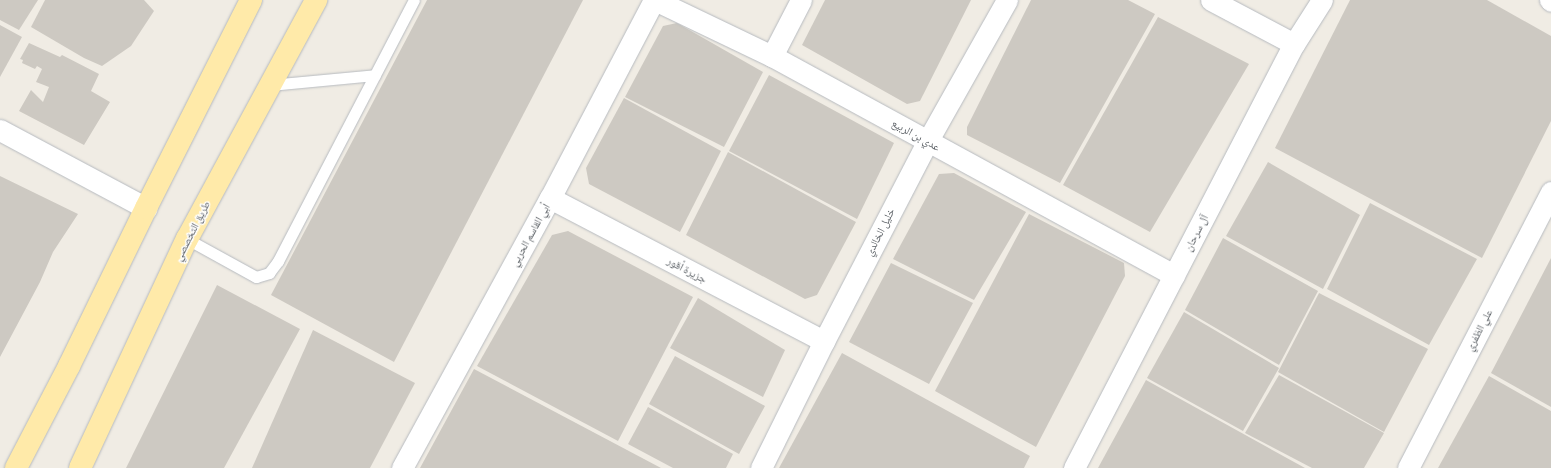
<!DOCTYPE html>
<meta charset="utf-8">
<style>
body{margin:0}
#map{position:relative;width:1551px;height:468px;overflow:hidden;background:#f0ece4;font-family:Barlow,"Noto Naskh Arabic",sans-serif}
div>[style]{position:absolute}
.building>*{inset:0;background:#cdc9c2}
.roads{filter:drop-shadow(0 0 1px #b6babf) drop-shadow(0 0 1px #b6babf)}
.service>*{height:11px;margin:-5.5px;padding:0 5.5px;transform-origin:5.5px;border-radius:5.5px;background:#fff}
.minor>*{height:21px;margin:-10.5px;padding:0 10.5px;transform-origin:10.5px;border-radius:10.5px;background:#fff}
.primary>*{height:22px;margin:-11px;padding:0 11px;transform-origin:11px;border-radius:11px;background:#ffeaa9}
span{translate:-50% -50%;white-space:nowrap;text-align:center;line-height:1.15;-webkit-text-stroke:3px #fff;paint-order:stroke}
.street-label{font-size:11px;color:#5c6166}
</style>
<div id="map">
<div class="building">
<i style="clip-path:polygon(0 0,38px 0,19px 30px,0 20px)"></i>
<i style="clip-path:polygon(45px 0,144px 0,154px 11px,131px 46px,102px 66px,84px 58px,31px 27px)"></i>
<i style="clip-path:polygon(427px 0,583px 0,394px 362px,271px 295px)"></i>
<i style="clip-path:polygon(825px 0,971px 0,920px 101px,907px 104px,802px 45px)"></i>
<i style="clip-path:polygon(1031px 0,1128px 0,1155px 14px,1060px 183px,967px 135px,967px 127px)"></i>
<i style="clip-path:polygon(1350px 0,1487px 0,1551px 36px,1551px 121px,1482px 258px,1275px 148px)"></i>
<i style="clip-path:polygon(1158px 17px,1249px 64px,1150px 232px,1063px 185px)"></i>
<i style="clip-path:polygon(677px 23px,763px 72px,724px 147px,625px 97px,663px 26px)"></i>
<i style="clip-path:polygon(0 25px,22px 37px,0 77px)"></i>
<i style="clip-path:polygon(29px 43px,60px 57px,62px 55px,99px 74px,91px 91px,110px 102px,84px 145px,19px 111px,31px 90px,43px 102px,49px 87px,36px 82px,42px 69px,37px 66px,35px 69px,22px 63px,23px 60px,20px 59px)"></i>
<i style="clip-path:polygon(769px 75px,894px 143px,857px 219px,729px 151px)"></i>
<i style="clip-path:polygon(624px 98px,721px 151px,680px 232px,589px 184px,586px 168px)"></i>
<i style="clip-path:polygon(728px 152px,856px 222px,817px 295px,805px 299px,686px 235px)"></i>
<i style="clip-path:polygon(1268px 162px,1360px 215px,1323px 289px,1226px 236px)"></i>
<i style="clip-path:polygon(954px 173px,1026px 212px,974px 300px,893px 259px,939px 174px)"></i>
<i style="clip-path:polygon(0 176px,78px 214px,53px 252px,40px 282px,0 357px)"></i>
<i style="clip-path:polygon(1370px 203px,1477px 259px,1429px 345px,1327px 289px)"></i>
<i style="clip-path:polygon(1029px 214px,1124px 263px,1125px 276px,1036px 447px,935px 391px)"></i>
<i style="clip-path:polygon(568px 231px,693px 297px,618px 441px,477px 366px,552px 235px)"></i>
<i style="clip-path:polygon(1223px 238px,1318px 291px,1279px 365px,1185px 310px)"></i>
<i style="clip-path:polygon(1551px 258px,1551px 407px,1491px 373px)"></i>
<i style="clip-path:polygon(891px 263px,973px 303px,929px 384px,849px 342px)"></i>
<i style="clip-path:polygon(217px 285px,300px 329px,224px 468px,126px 468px)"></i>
<i style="clip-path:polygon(1319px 293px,1428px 349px,1384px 432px,1278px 372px)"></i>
<i style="clip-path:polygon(698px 298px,785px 350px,763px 397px,670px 348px)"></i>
<i style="clip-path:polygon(1184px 312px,1279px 368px,1243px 431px,1147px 378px)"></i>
<i style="clip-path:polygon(313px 330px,415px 383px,370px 468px,252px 468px)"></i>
<i style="clip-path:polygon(842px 353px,1030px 456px,1024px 468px,779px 468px)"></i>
<i style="clip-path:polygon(675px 356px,765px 406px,739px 454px,649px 404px)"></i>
<i style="clip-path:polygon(474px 369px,661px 468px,420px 468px)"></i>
<i style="clip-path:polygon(1279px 375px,1384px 433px,1364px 468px,1312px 468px,1245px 433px)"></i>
<i style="clip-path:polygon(1489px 376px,1551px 411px,1551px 468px,1438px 468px)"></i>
<i style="clip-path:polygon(1146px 380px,1305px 468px,1098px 468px)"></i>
<i style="clip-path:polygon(648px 407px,733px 454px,726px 468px,673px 468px,628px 444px)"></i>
</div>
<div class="roads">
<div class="service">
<i style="left:270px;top:85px;width:105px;rotate:-5.4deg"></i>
<i style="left:187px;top:239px;width:79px;rotate:28.8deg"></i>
<i style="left:256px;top:277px;width:14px;rotate:-17deg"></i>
<i style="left:269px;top:273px;width:15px;rotate:-53deg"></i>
<i style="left:278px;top:261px;width:294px;rotate:-62.5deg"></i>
</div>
<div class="minor">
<i style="left:655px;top:0;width:130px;rotate:25.6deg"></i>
<i style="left:772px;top:56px;width:458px;rotate:28.6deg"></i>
<i style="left:1211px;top:0;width:94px;rotate:27.9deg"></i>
<i style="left:1550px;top:0;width:1px;rotate:45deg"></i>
<i style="left:772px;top:56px;width:63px;rotate:-62.6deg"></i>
<i style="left:0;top:130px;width:166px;rotate:28.1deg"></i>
<i style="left:550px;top:198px;width:309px;rotate:27.6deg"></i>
<i style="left:402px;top:468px;width:308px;rotate:-61.3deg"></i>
<i style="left:550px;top:198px;width:224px;rotate:-62.3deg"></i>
<i style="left:761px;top:468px;width:142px;rotate:-63.6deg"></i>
<i style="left:824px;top:341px;width:224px;rotate:-62.6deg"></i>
<i style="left:927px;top:142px;width:163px;rotate:-60.6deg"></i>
<i style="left:1074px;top:468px;width:478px;rotate:-62.6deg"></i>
<i style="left:1294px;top:44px;width:52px;rotate:-57.5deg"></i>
<i style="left:1408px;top:468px;width:311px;rotate:-62.6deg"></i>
</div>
<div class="primary">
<i style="left:16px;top:468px;width:115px;rotate:-62.5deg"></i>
<i style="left:69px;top:366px;width:176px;rotate:-64deg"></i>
<i style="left:146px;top:208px;width:233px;rotate:-63.2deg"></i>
<i style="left:80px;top:468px;width:253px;rotate:-65deg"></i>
<i style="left:187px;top:239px;width:272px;rotate:-61.6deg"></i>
</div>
</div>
<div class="street-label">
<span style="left:916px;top:135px;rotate:29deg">عدي بن الربيع</span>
<span style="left:192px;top:231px;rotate:-63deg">طريق التخصصي</span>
<span style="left:880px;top:232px;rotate:-63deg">خليل الخالدي</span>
<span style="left:1196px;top:233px;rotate:-63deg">آل سرحان</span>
<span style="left:530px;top:235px;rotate:-61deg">أبي القاسم الحربي</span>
<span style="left:687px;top:270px;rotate:28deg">جزيرة أقور</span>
<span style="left:1479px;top:330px;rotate:-63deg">علي الظفري</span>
</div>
</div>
